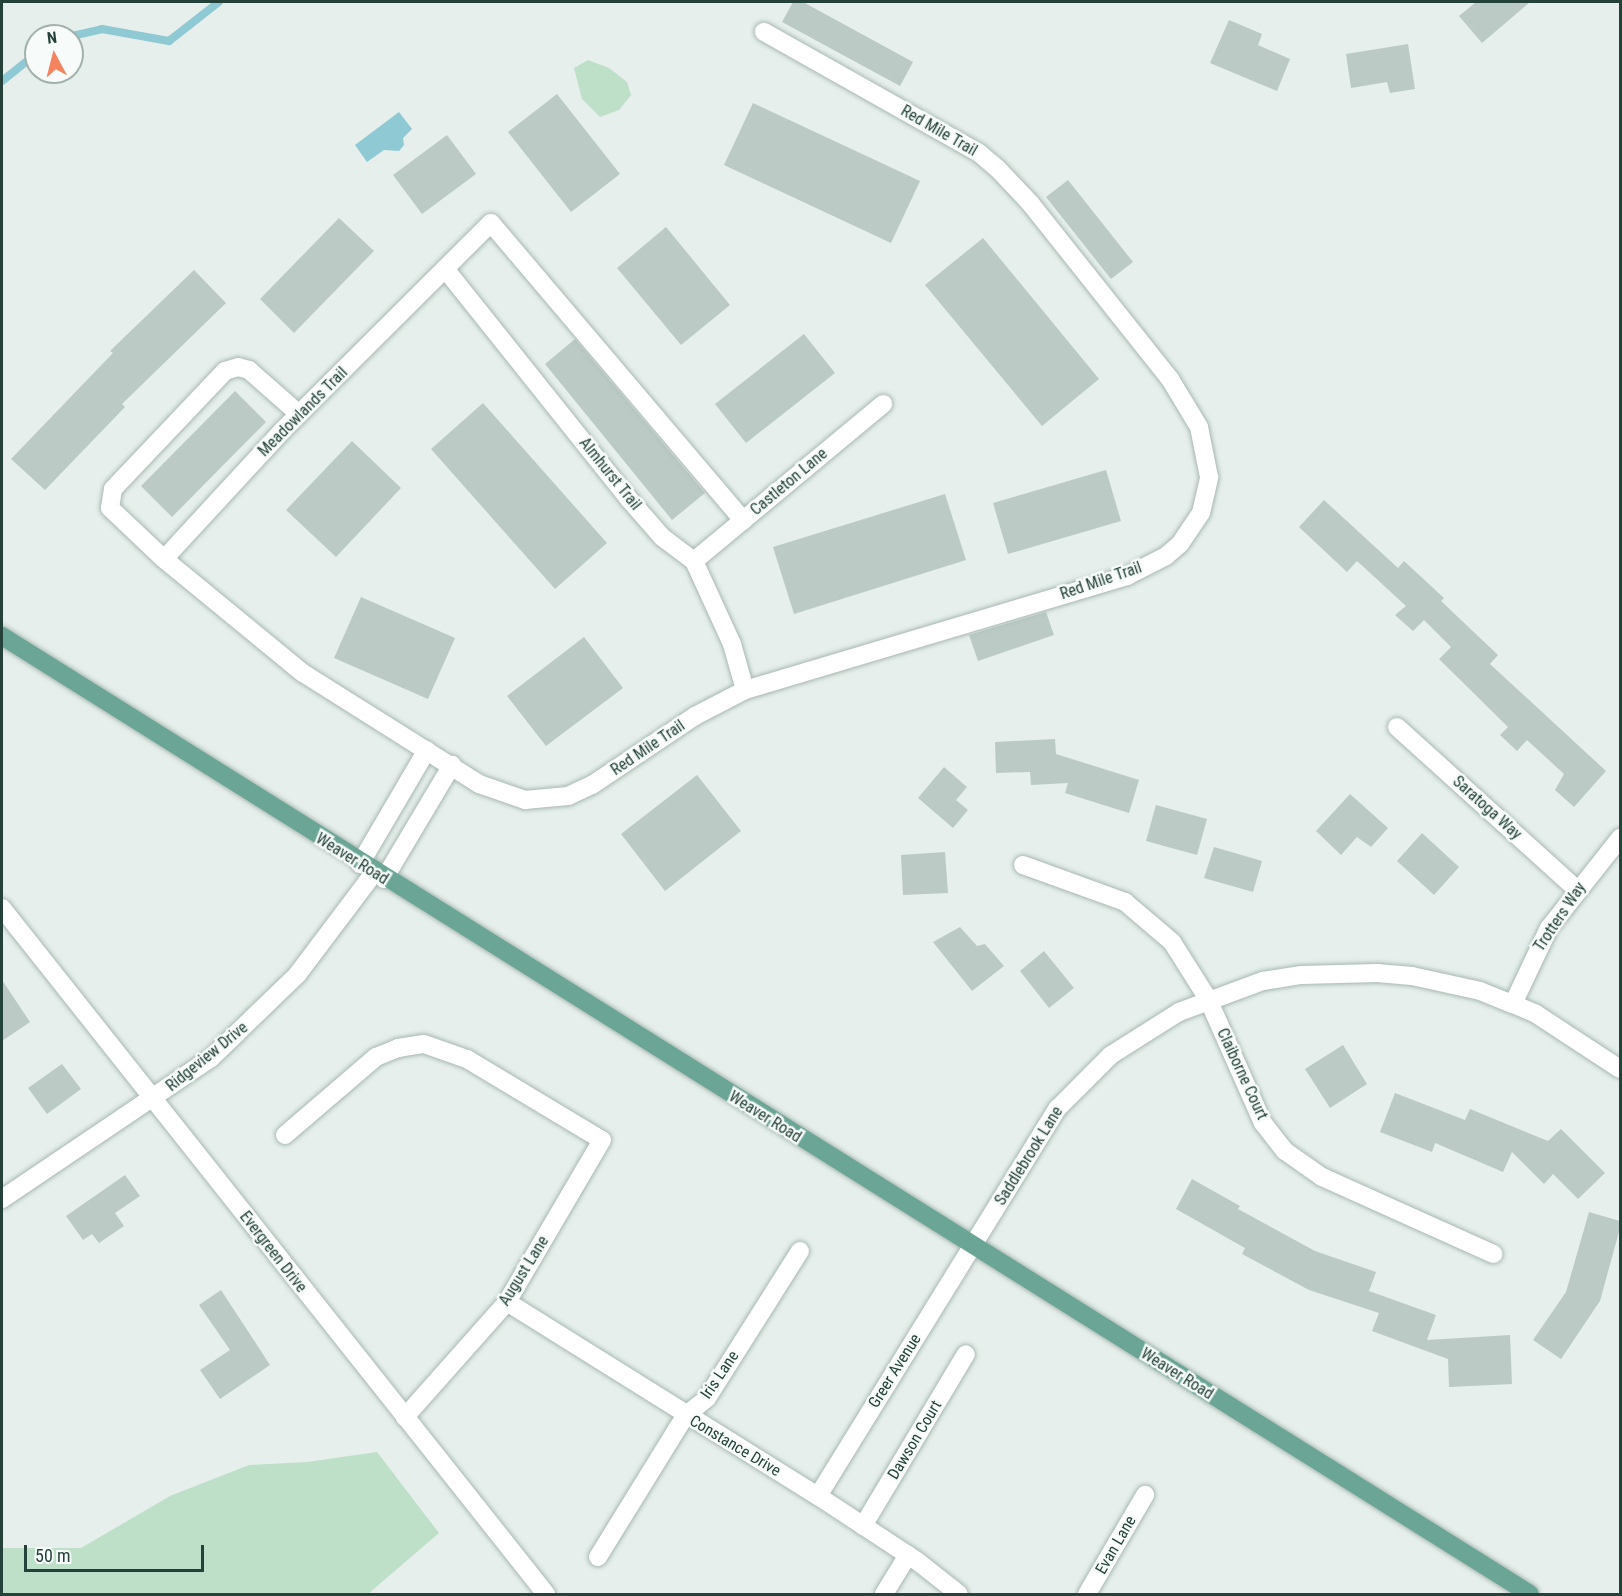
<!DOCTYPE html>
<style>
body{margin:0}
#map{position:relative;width:1622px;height:1596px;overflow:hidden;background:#e6efeb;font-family:"Roboto Condensed",sans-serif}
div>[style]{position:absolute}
.green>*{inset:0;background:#bfe0c8}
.water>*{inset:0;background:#8ec9d4}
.stream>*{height:8px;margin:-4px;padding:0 4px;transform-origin:4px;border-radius:4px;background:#8ec9d4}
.building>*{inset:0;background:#bbcac4}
.roads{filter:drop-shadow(0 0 2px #a8b8b2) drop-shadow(0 0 2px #a8b8b2)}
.minor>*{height:18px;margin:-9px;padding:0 9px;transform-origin:9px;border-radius:9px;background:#fff}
.major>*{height:18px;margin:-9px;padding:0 9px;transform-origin:9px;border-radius:9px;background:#6aa596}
span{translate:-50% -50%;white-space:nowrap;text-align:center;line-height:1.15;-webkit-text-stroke:5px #f7fbf9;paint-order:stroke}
.street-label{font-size:16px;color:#24423a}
.frame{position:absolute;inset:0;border:3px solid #24423a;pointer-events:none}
.north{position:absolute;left:24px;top:24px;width:60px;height:60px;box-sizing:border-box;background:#f7fbf9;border:2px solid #a3b1ad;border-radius:50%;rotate:353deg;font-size:16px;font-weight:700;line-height:24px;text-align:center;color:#24423a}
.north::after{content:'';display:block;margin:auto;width:21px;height:27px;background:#f4845f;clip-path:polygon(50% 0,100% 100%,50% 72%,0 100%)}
.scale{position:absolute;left:24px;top:1545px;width:180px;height:27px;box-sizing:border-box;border:3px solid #24423a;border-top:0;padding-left:8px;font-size:18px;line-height:21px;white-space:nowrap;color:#24423a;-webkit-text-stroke:4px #f7fbf9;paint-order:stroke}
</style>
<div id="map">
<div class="green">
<i style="clip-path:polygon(588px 60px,609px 68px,627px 82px,631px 95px,619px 110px,600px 117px,582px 99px,574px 68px)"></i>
<i style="clip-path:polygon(377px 1452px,439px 1533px,368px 1594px,2px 1594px,2px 1548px,81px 1548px,170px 1496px,249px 1465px,307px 1462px)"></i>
</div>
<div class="water">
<i style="clip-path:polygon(399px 112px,412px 129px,403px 138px,404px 145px,399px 151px,384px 150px,367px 162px,355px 145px)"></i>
</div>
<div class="stream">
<i style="left:72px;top:36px;width:31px;rotate:-13deg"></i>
<i style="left:102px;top:29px;width:68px;rotate:10.2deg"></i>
<i style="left:169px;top:41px;width:63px;rotate:-38deg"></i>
<i style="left:2px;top:81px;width:43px;rotate:-38.5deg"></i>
</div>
<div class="building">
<i style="clip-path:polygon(793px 2px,803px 2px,913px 62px,900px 86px,782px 22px)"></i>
<i style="clip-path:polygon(1476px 2px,1530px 2px,1482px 43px,1459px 16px)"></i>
<i style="clip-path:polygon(1229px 20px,1262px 34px,1258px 45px,1290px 59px,1277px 91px,1210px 63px)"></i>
<i style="clip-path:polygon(1408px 44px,1415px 89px,1390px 93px,1387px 82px,1351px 88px,1346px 54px)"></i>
<i style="clip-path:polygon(557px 94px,620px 174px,571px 212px,508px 132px)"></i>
<i style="clip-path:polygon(753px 103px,920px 181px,891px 243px,724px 165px)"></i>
<i style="clip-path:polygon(447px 135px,476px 174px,422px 214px,393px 175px)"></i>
<i style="clip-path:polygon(1068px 180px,1133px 262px,1111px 279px,1046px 197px)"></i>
<i style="clip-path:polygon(339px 218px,374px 251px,294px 333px,260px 299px)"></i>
<i style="clip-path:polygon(666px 227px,730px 305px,681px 345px,617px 268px)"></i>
<i style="clip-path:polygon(983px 238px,1099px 379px,1042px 426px,925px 285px)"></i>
<i style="clip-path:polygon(194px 270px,226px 303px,122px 404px,125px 407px,45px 490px,11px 459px,113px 353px,110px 351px)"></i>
<i style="clip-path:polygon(804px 334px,835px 373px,746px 443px,715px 404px)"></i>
<i style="clip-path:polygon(575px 339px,705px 493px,672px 520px,545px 364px)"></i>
<i style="clip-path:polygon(235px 391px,266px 422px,172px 517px,141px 486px)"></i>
<i style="clip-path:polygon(483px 403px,607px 543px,555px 589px,431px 449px)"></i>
<i style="clip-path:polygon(352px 441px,401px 488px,336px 557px,286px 510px)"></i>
<i style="clip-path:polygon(1106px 470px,1121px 521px,1008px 554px,993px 503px)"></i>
<i style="clip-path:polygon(945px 494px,966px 560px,794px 614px,773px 547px)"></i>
<i style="clip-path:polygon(1324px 500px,1398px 568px,1404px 561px,1444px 598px,1441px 601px,1498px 655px,1490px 664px,1606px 771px,1574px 807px,1555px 790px,1564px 774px,1527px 740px,1517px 751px,1500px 735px,1508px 727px,1439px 659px,1451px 647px,1424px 620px,1413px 631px,1395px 615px,1406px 606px,1357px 561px,1347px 572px,1299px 527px)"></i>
<i style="clip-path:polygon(361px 597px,455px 638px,428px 699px,334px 658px)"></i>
<i style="clip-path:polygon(1046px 612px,1054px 635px,978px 661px,969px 635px)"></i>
<i style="clip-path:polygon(584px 637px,623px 688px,546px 746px,507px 696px)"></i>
<i style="clip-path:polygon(1055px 739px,1056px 754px,1139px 780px,1129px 813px,1065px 793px,1068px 783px,1031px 785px,1030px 772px,996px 773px,995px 742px)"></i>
<i style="clip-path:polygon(944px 767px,967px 787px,956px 800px,968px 810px,953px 828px,918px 798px)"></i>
<i style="clip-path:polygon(697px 775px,741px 831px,665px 891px,621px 834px)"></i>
<i style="clip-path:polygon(1350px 794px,1388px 828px,1371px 847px,1357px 837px,1341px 855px,1316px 831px)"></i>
<i style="clip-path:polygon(1156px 805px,1207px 819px,1197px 855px,1146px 841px)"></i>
<i style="clip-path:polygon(1422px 833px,1459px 867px,1434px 895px,1397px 861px)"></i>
<i style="clip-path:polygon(1214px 847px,1262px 861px,1253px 892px,1204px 878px)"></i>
<i style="clip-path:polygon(945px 852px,948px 893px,903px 895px,901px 855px)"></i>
<i style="clip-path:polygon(960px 927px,977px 946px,985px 944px,1004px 966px,972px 991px,933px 942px)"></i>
<i style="clip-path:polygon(1044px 951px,1074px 988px,1049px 1008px,1020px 971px)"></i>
<i style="clip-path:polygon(2px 980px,30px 1022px,2px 1041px)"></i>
<i style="clip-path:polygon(1343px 1045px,1367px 1084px,1330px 1108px,1305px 1069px)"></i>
<i style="clip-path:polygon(62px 1064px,81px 1089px,47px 1114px,28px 1088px)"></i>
<i style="clip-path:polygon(1395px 1093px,1465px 1120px,1470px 1109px,1548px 1141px,1561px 1129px,1605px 1173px,1578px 1199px,1553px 1174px,1544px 1184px,1512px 1152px,1503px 1172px,1435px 1143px,1432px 1152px,1380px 1132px)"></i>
<i style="clip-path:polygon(125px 1175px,140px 1196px,115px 1213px,124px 1226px,99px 1243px,92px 1234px,83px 1240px,66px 1216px)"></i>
<i style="clip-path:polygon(1192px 1179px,1240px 1206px,1238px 1209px,1315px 1251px,1376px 1272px,1369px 1291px,1436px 1315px,1427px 1340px,1510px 1335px,1512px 1384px,1449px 1387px,1448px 1359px,1372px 1331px,1379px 1313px,1309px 1290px,1242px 1254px,1245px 1248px,1176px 1209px)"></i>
<i style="clip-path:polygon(1589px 1212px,1620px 1221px,1620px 1228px,1600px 1301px,1561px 1359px,1533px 1340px,1566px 1292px)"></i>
<i style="clip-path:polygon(221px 1290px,270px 1365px,220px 1399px,200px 1370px,230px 1350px,199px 1305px)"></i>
</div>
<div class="roads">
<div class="minor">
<i style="left:446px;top:270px;width:292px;rotate:51.4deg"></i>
<i style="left:628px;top:498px;width:52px;rotate:48.9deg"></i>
<i style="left:662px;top:537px;width:40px;rotate:37deg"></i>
<i style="left:694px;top:561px;width:91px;rotate:65.4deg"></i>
<i style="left:732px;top:644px;width:48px;rotate:74.2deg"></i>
<i style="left:299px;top:414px;width:67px;rotate:-138.7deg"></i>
<i style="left:249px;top:370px;width:11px;rotate:-165deg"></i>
<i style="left:238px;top:367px;width:14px;rotate:163deg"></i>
<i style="left:225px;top:371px;width:163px;rotate:133.5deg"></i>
<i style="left:113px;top:489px;width:19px;rotate:99deg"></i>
<i style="left:110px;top:508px;width:74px;rotate:43.4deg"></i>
<i style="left:164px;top:559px;width:180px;rotate:39.4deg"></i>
<i style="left:303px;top:673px;width:208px;rotate:32.2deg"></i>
<i style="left:479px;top:784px;width:49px;rotate:19.2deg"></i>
<i style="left:525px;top:800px;width:43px;rotate:-5.3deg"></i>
<i style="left:568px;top:796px;width:26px;rotate:-25deg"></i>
<i style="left:592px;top:785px;width:124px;rotate:-33.8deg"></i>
<i style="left:695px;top:716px;width:56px;rotate:-27.5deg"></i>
<i style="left:745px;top:690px;width:399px;rotate:-16.6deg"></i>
<i style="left:1127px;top:576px;width:44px;rotate:-27.1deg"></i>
<i style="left:1166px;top:556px;width:18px;rotate:-41deg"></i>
<i style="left:1180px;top:544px;width:37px;rotate:-56deg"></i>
<i style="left:1201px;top:513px;width:37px;rotate:-77deg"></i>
<i style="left:1209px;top:477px;width:51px;rotate:-101.3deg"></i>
<i style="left:1199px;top:427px;width:56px;rotate:-121.1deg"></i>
<i style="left:1170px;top:379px;width:223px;rotate:-128.5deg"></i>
<i style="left:1031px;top:204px;width:48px;rotate:-133.3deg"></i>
<i style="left:998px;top:169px;width:25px;rotate:-140deg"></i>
<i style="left:979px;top:153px;width:247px;rotate:-150.6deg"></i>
<i style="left:164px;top:559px;width:176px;rotate:-47.3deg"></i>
<i style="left:283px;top:430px;width:293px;rotate:-44.9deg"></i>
<i style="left:491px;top:223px;width:390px;rotate:49.7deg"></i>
<i style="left:694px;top:561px;width:246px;rotate:-39.7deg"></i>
<i style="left:1397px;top:727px;width:241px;rotate:42.1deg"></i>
<i style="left:360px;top:864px;width:132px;rotate:-59.6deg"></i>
<i style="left:1023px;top:865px;width:109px;rotate:19.9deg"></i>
<i style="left:1125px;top:902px;width:62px;rotate:40.4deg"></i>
<i style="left:1172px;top:942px;width:67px;rotate:57.7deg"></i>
<i style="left:1208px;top:999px;width:136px;rotate:66.1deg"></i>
<i style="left:1263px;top:1123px;width:36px;rotate:52deg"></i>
<i style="left:1285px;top:1151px;width:45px;rotate:35.1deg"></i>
<i style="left:1322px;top:1177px;width:188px;rotate:24.2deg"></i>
<i style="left:384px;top:879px;width:133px;rotate:-59.2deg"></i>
<i style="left:2px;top:908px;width:876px;rotate:51.59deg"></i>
<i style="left:1513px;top:1004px;width:84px;rotate:-64.7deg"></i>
<i style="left:1549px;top:928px;width:115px;rotate:-51.7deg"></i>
<i style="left:285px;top:1135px;width:120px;rotate:-40.6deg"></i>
<i style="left:376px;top:1057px;width:24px;rotate:-22deg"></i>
<i style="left:398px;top:1048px;width:26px;rotate:-9deg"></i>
<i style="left:424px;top:1044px;width:46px;rotate:19.2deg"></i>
<i style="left:467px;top:1059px;width:157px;rotate:31deg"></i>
<i style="left:602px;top:1140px;width:188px;rotate:120.4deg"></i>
<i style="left:507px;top:1302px;width:154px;rotate:131.6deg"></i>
<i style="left:2px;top:1199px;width:252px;rotate:-34deg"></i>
<i style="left:211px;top:1058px;width:120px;rotate:-44deg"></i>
<i style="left:297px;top:975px;width:128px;rotate:-53deg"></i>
<i style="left:507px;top:1302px;width:367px;rotate:32deg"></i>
<i style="left:818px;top:1496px;width:118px;rotate:33.3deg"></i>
<i style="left:917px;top:1561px;width:53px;rotate:38.2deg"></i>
<i style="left:818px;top:1496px;width:456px;rotate:-58.3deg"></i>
<i style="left:1058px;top:1108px;width:75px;rotate:-45deg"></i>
<i style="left:1111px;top:1055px;width:80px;rotate:-32.3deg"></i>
<i style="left:1179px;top:1012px;width:90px;rotate:-20.3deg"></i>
<i style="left:1263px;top:981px;width:39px;rotate:-9deg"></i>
<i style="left:1302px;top:975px;width:75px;rotate:-1.5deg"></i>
<i style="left:1377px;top:973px;width:35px;rotate:5deg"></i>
<i style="left:1412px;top:976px;width:70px;rotate:12.4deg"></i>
<i style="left:1480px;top:991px;width:35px;rotate:22deg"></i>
<i style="left:1513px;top:1004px;width:25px;rotate:23deg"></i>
<i style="left:1536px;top:1014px;width:100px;rotate:33.2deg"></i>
<i style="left:863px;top:1526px;width:200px;rotate:-59.1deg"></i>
<i style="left:598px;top:1557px;width:166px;rotate:-58.3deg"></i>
<i style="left:685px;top:1416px;width:28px;rotate:-39deg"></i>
<i style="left:707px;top:1398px;width:174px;rotate:-57.7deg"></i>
<i style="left:884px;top:1594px;width:46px;rotate:-58.4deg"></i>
<i style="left:1087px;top:1594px;width:115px;rotate:-59.6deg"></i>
</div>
<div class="major">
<i style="left:2px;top:636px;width:1803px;rotate:32.09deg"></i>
</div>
</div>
<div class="street-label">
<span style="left:939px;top:131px;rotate:30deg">Red Mile Trail</span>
<span style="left:303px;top:412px;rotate:-45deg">Meadowlands Trail</span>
<span style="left:610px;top:474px;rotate:51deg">Almhurst Trail</span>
<span style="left:789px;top:482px;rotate:-40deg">Castleton Lane</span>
<span style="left:1101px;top:581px;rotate:-19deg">Red Mile Trail</span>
<span style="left:648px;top:748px;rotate:-34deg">Red Mile Trail</span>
<span style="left:1487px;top:808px;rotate:42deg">Saratoga Way</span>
<span style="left:352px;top:859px;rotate:32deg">Weaver Road</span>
<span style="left:1560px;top:917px;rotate:-56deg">Trotters Way</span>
<span style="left:207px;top:1057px;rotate:-39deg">Ridgeview Drive</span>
<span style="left:1242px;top:1074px;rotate:65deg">Claiborne Court</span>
<span style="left:765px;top:1117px;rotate:32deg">Weaver Road</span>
<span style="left:1029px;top:1156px;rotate:-58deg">Saddlebrook Lane</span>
<span style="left:273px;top:1252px;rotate:52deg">Evergreen Drive</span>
<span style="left:524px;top:1271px;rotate:-58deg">August Lane</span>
<span style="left:895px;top:1371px;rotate:-58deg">Greer Avenue</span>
<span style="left:1177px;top:1374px;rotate:32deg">Weaver Road</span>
<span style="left:720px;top:1375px;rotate:-56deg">Iris Lane</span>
<span style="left:915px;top:1440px;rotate:-59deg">Dawson Court</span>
<span style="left:735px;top:1446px;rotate:31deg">Constance Drive</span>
<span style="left:1116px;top:1545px;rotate:-60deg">Evan Lane</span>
</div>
<div class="frame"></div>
<div class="north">N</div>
<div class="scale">50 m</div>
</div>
